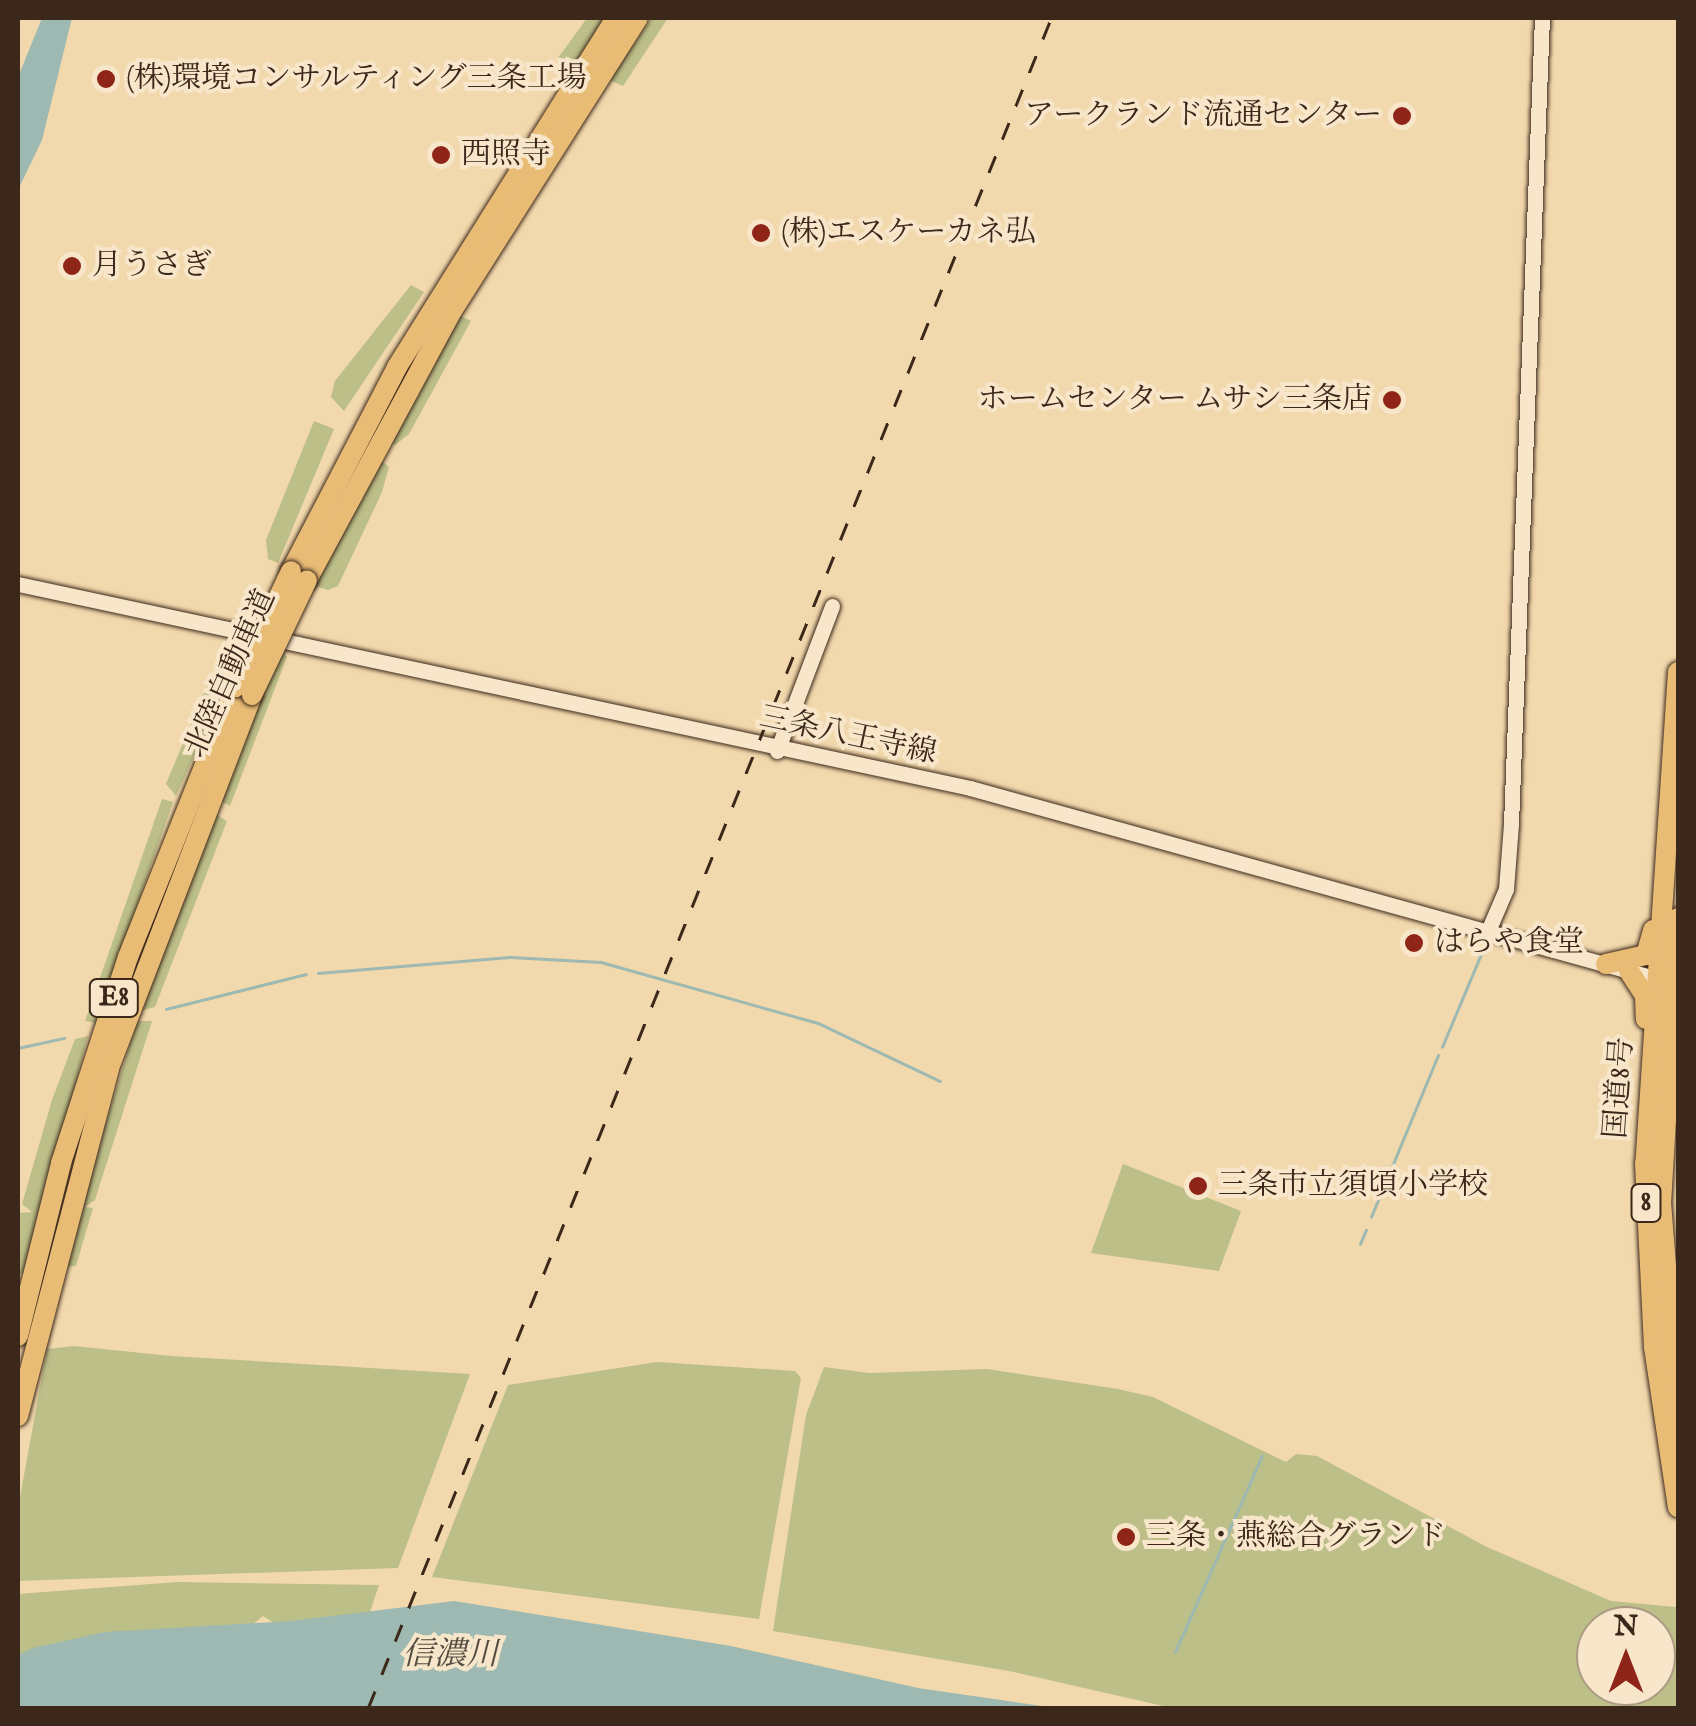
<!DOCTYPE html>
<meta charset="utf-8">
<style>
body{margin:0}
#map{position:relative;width:1696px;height:1726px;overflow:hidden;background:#f2d9ad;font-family:"IM FELL English","Noto Serif JP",serif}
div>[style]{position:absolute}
.green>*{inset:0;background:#bcbf88}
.water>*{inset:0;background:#9db9b2}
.stream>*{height:2.5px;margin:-1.25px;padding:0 1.25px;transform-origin:1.25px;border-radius:1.25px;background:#9db9b2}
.roads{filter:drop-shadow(0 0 2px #3c281a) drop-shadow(0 0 2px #3c281a)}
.secondary>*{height:15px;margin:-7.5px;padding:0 7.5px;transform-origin:7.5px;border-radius:7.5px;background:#f7e6ca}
.highway>*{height:20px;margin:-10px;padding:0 10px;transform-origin:10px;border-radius:10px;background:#e9bc76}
.rail>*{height:2.5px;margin-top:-1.25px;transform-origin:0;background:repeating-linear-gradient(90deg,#3c281a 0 18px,transparent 0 36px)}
.bridges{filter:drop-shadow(0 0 2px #3c281a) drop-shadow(0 0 2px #3c281a)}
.highway-bridge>*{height:20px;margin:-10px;padding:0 10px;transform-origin:10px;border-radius:10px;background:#e9bc76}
.dots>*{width:28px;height:28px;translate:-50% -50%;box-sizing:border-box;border:5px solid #f7e6ca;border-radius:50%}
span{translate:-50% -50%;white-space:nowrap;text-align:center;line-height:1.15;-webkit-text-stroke:8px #f7e6ca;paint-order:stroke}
.shield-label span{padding:2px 8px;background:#f7e6ca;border:2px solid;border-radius:8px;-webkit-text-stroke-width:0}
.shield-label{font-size:28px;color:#3c281a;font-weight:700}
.poi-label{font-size:30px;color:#3c281a}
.left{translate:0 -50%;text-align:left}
.right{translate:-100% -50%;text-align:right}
.street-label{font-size:30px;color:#3c281a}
.water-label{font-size:32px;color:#544c40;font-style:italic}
.frame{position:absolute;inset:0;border:20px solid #3c281a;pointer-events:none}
.north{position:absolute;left:1576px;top:1606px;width:100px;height:100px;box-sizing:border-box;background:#f7e6ca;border:2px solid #ac9a84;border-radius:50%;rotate:0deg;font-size:28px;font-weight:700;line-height:40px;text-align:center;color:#3c281a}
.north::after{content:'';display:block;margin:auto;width:35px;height:45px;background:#8f2418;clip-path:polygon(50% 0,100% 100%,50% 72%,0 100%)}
</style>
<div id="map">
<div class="green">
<i style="clip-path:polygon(587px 18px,604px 18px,585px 52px,574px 64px,558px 58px)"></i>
<i style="clip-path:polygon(652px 18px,668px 18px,623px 86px,609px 80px)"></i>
<i style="clip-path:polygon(411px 285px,424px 292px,344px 411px,331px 397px,335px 381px)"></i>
<i style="clip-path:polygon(457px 314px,471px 321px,409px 434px,395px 445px,388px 439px)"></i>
<i style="clip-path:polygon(314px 421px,334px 429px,278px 563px,268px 559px,266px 540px)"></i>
<i style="clip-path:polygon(377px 457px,389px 467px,382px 492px,338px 586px,328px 590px,309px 584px)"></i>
<i style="clip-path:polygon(280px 648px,287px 657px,230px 806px,216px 798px)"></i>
<i style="clip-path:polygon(208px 683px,225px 687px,176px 796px,166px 784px)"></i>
<i style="clip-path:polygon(162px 799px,173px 802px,96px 1023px,85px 1021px)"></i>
<i style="clip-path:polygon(212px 812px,227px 821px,155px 1007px,136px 1012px)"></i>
<i style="clip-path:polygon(137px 1021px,152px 1021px,95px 1200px,85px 1207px,93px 1208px,76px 1266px,62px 1267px)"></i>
<i style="clip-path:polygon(88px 1036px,24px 1273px,18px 1275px,18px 1224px,20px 1213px,32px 1212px,22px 1204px,52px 1100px,75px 1039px)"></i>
<i style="clip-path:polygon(1123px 1164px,1241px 1211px,1219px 1271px,1091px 1253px)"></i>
<i style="clip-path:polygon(74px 1346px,171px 1356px,470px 1374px,398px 1568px,18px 1581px,18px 1508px,47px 1349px)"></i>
<i style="clip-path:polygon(657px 1362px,795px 1371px,801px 1378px,759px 1619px,432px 1577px,508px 1385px)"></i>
<i style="clip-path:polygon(evenodd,824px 1367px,869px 1373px,987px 1369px,1118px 1389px,1153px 1397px,1286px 1462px,1296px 1454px,1317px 1456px,1487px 1547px,1611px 1601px,1676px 1607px,1678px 1708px,1172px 1708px,1009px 1671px,773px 1631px,806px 1415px,824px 1367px,1596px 1626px,1656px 1626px,1656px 1686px,1596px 1686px,1596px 1626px)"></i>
<i style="clip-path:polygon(177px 1582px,379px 1585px,369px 1615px,285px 1630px,263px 1616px,244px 1632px,18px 1660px,18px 1594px)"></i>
</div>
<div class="water">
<i style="clip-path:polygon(42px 18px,72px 18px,42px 140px,18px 190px,18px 77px)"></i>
<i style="clip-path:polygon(454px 1601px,731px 1646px,918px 1688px,1055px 1708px,18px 1708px,18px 1655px,33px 1648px,105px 1632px,291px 1621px)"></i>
</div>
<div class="stream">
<i style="left:318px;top:973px;width:193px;rotate:-4.8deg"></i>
<i style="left:510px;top:957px;width:91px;rotate:3.1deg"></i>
<i style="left:601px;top:962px;width:225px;rotate:15.7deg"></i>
<i style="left:818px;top:1023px;width:135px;rotate:25.4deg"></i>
<i style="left:166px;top:1009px;width:144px;rotate:-14deg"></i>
<i style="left:1442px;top:1047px;width:116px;rotate:-67.2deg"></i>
<i style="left:18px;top:1048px;width:47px;rotate:-12.3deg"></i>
<i style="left:1371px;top:1217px;width:175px;rotate:-67.5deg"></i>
<i style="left:1360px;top:1244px;width:15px;rotate:-67deg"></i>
<i style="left:1175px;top:1652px;width:214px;rotate:-66.1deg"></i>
</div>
<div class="roads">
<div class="secondary">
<i style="left:18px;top:584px;width:974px;rotate:12.09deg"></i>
<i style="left:970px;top:788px;width:714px;rotate:15.52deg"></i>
<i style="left:777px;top:751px;width:155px;rotate:-69.2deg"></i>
<i style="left:1488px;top:931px;width:46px;rotate:-66.8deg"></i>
<i style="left:1506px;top:889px;width:65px;rotate:-85.6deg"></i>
<i style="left:1511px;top:824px;width:807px;rotate:-87.8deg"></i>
</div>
<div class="highway">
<i style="left:291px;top:571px;width:230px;rotate:-62.5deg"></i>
<i style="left:397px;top:367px;width:412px;rotate:-57.9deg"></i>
<i style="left:307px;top:580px;width:302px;rotate:-61.7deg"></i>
<i style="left:450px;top:314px;width:351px;rotate:-57.6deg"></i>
<i style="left:1678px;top:672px;width:492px;rotate:93.8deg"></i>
<i style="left:1645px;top:1163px;width:184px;rotate:87.2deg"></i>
<i style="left:1654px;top:1347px;width:162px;rotate:81.5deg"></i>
<i style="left:1678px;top:918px;width:285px;rotate:93.4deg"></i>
<i style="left:1661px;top:1202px;width:218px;rotate:85.5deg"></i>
<i style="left:1606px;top:964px;width:41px;rotate:-12.7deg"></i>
<i style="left:1646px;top:955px;width:26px;rotate:-74deg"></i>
<i style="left:1629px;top:971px;width:30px;rotate:57deg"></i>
<i style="left:1645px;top:996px;width:23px;rotate:88deg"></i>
<i style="left:18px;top:1336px;width:178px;rotate:-76deg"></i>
<i style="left:61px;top:1163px;width:217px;rotate:-72deg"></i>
<i style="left:128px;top:957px;width:291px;rotate:-68.2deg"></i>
<i style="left:18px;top:1416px;width:360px;rotate:-75.3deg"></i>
<i style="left:109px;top:1068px;width:399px;rotate:-69deg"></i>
</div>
</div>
<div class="rail">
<i style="left:368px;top:1708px;width:1823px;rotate:-67.99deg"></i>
</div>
<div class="bridges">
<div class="highway-bridge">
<i style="left:236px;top:687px;width:128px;rotate:-64.6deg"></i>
<i style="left:252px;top:695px;width:127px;rotate:-64.4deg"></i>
</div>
</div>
<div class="dots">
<i style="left:106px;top:79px;background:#8f2418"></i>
<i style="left:1402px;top:116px;background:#8f2418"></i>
<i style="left:441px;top:155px;background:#8f2418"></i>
<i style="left:761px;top:233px;background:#8f2418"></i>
<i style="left:72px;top:266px;background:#8f2418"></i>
<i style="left:1392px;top:400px;background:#8f2418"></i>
<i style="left:1414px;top:943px;background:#8f2418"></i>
<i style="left:1198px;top:1186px;background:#8f2418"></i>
<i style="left:1126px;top:1537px;background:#8f2418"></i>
</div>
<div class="shield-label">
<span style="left:114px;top:998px">E8</span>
<span style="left:1646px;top:1203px">8</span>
</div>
<div class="poi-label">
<span class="left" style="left:126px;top:79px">(株)環境コンサルティング三条工場</span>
<span class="right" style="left:1382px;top:116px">アークランド流通センター</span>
<span class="left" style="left:461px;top:155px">西照寺</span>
<span class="left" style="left:781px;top:233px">(株)エスケーカネ弘</span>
<span class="left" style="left:92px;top:266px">月うさぎ</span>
<span class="right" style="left:1372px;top:400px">ホームセンター ムサシ三条店</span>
<span class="left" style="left:1434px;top:943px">はらや食堂</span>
<span class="left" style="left:1218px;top:1186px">三条市立須頃小学校</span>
<span class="left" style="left:1146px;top:1537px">三条・燕総合グランド</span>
</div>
<div class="street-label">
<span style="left:231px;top:674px;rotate:-66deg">北陸自動車道</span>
<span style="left:848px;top:736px;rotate:12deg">三条八王寺線</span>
<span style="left:1620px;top:1088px;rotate:-86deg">国道8号</span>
</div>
<div class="water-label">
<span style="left:450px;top:1656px">信濃川</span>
</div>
<div class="frame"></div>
<div class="north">N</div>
</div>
